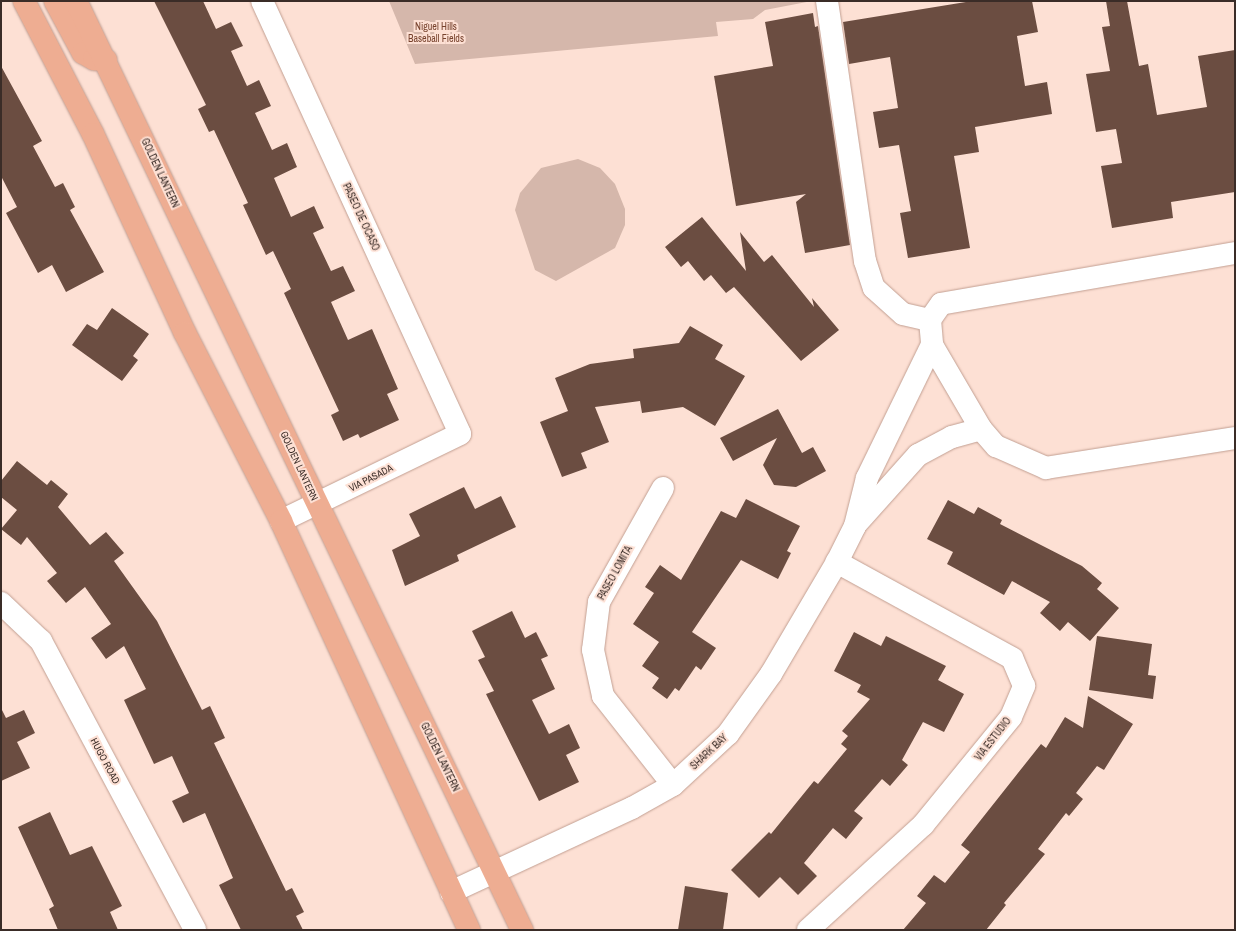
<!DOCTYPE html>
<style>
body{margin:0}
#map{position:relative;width:1236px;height:931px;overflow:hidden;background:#fde0d4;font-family:"Archivo Narrow",sans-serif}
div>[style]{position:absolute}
.green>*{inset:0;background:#d5b7ab}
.building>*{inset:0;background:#6b4d41}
.roads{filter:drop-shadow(0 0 1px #c29f92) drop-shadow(0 0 1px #c29f92)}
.minor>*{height:22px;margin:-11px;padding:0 11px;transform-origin:11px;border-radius:11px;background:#fff}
.major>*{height:22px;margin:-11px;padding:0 11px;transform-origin:11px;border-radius:11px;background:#eead92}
span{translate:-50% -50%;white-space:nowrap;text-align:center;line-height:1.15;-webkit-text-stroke:4px #fde0d4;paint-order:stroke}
.park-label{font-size:10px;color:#76412c}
.street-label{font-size:10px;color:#3a2c27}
.frame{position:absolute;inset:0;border:2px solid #3a2c27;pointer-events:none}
</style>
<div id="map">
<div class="green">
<i style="clip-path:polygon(389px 1px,812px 1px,765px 10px,753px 19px,716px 22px,718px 36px,415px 64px)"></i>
<i style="clip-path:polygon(578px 159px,600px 168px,615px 184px,625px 209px,625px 225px,615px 248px,556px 281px,535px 270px,515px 210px,520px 193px,541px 168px)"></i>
</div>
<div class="building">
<i style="clip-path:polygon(154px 1px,203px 1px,216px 29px,231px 22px,243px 46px,231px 51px,247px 86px,259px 80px,271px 106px,255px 113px,272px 150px,287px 143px,297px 167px,274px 178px,291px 217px,314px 206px,324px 228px,313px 233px,331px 271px,343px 266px,355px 291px,331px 302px,348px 340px,372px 329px,398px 389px,387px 394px,399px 420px,360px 438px,358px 434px,343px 441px,331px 415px,339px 411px,284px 293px,291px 289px,273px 251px,266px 255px,243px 205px,248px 203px,214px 130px,209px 132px,198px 109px,206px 105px)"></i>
<i style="clip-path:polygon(972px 1px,1032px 1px,1038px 32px,1017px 36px,1025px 86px,1047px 82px,1052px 114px,975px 127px,979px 152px,954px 156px,970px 248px,908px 258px,900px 213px,911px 211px,899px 145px,879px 148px,873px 112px,898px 108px,890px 57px,849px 64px,843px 22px)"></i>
<i style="clip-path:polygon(1106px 1px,1127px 1px,1139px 66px,1148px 64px,1157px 115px,1207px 107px,1198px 56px,1235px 50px,1235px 192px,1171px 202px,1173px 218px,1112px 228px,1101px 166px,1122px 163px,1116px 129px,1096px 132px,1086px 74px,1110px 71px,1102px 27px,1110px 26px)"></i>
<i style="clip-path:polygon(813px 13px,815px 27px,818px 26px,850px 245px,805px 253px,796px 202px,806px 194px,736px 206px,714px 76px,773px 66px,765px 22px)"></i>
<i style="clip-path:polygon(1px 66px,42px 141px,33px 146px,55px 187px,63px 183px,75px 207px,70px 210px,104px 272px,66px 292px,52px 265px,38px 273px,6px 213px,17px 207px,1px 176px)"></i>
<i style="clip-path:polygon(702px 217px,746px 271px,740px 232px,764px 262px,772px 255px,814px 307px,812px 298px,839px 330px,801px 361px,734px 287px,726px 293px,711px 275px,704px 281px,688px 261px,681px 267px,665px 247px)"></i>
<i style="clip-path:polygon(112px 308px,149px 334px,133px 356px,138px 360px,122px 381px,72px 345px,87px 324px,97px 330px)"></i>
<i style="clip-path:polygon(690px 326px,723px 345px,715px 359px,745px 376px,715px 426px,683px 407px,642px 413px,640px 401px,595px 407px,609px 442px,581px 453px,587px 468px,562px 477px,540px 422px,568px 411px,555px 378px,590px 364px,634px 358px,633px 349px,679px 343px)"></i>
<i style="clip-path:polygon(778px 409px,802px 453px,813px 447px,826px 471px,796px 487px,774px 485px,763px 465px,777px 438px,733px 461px,720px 438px)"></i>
<i style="clip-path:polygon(17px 461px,47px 485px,51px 480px,68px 494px,58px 507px,90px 545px,106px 532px,124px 553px,114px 561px,157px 621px,202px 710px,210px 706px,225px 738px,214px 743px,286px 891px,292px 888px,304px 912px,296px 916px,303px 930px,241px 930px,219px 885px,233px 878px,205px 813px,183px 823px,172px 801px,189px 793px,172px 756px,154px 764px,124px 700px,146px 689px,124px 646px,106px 659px,91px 638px,111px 624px,85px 587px,66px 603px,47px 581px,57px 573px,27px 537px,21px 545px,1px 529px,17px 510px,1px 497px,1px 481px)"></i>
<i style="clip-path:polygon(464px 487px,475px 509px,501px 496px,516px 527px,457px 555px,459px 561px,405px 586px,392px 550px,420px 536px,409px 514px)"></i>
<i style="clip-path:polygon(746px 499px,800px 526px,787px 551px,791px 553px,778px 579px,741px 560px,692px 632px,716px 648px,701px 670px,696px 666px,679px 691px,675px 688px,667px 699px,652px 688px,659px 678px,642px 666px,659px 642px,633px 624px,654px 593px,645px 587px,660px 565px,681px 580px,721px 511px,736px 518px)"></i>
<i style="clip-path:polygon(948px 500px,974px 514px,978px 507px,1002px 520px,1000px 524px,1082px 566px,1102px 583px,1097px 589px,1119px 608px,1090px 641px,1068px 622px,1060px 631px,1040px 613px,1050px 602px,1012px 581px,1004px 595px,947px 564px,953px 552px,927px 539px)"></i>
<i style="clip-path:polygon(512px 611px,525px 638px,536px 632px,548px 656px,541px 659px,555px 689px,532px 700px,549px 734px,569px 724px,580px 748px,566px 755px,579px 782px,539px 801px,486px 694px,494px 691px,478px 660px,485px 657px,472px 631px)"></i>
<i style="clip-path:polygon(854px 632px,881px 646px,886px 636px,946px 666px,938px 680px,964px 694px,944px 732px,923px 722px,902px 760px,908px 765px,890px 786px,882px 779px,854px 811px,863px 818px,846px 839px,833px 828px,804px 863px,817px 876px,798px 895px,780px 877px,759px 898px,731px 870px,769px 832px,771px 834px,814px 781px,818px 784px,847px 749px,841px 744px,848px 736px,842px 731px,870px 699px,857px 692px,861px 685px,834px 671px)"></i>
<i style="clip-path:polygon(1097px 636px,1152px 644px,1148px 675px,1156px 676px,1153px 699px,1089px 690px)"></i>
<i style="clip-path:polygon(1088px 696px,1133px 724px,1104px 770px,1097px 766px,1076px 793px,1083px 799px,1069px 816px,1066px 813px,1038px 849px,1045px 854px,1004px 903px,1006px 905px,986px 930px,903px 930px,926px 903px,917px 896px,934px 875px,945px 883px,970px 852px,961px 845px,1041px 744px,1046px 748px,1065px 717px,1083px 728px)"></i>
<i style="clip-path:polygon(1px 708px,6px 718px,24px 710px,35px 733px,17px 742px,30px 768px,1px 781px)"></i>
<i style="clip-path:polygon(50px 812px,70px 855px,92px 846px,122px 906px,110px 912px,118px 930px,58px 930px,49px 909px,54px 906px,18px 827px)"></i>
<i style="clip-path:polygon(685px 886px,728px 893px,723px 930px,678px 930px)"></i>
</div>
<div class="roads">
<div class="minor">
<i style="left:262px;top:1px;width:476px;rotate:65.4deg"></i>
<i style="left:460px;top:434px;width:199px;rotate:154.1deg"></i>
<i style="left:827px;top:1px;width:263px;rotate:81.7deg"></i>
<i style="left:865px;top:261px;width:28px;rotate:72deg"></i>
<i style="left:874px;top:288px;width:39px;rotate:42deg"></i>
<i style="left:903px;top:314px;width:28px;rotate:13deg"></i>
<i style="left:1235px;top:253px;width:298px;rotate:170.2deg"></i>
<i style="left:941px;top:304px;width:19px;rotate:125deg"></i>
<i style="left:930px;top:320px;width:25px;rotate:85deg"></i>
<i style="left:932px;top:345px;width:97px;rotate:59.7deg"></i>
<i style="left:981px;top:429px;width:23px;rotate:49deg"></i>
<i style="left:996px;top:446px;width:55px;rotate:23.7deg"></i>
<i style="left:1046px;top:468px;width:191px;rotate:-9deg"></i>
<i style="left:663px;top:488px;width:131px;rotate:119.3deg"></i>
<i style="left:599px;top:602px;width:48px;rotate:97.1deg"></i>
<i style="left:593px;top:650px;width:47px;rotate:77.7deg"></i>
<i style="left:603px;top:696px;width:113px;rotate:51.8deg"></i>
<i style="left:858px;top:522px;width:90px;rotate:-48.2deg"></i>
<i style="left:918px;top:455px;width:38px;rotate:-28deg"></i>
<i style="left:952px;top:437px;width:30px;rotate:-15deg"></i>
<i style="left:1px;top:603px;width:55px;rotate:43.5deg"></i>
<i style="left:41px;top:641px;width:327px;rotate:61.9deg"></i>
<i style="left:451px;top:892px;width:200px;rotate:-24.9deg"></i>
<i style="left:632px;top:808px;width:47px;rotate:-29.3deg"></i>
<i style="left:673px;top:785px;width:75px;rotate:-42.8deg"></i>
<i style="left:728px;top:734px;width:74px;rotate:-54.4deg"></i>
<i style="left:771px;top:674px;width:130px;rotate:-59.5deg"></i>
<i style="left:837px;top:562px;width:40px;rotate:-63.4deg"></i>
<i style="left:855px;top:526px;width:49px;rotate:-76deg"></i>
<i style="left:867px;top:478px;width:148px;rotate:-64deg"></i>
<i style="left:808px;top:930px;width:156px;rotate:-42.4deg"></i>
<i style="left:923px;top:825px;width:139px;rotate:-50.8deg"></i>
<i style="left:1011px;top:717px;width:34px;rotate:-67deg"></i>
<i style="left:1024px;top:686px;width:30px;rotate:-113deg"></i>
<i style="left:1012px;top:658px;width:200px;rotate:-151.3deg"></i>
</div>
<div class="major">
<i style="left:24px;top:1px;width:150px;rotate:62.6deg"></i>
<i style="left:93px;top:134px;width:219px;rotate:65.2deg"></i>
<i style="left:185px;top:333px;width:211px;rotate:62.9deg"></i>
<i style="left:281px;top:521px;width:450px;rotate:65.3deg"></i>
<i style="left:55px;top:1px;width:59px;rotate:61.7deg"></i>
<i style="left:83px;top:53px;width:13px;rotate:29deg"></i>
<i style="left:94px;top:59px;width:12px;rotate:5deg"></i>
<i style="left:76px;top:1px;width:1031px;rotate:64.35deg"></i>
</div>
</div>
<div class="park-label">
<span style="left:436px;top:32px">Niguel Hills<br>Baseball Fields</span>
</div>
<div class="street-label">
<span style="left:160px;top:173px;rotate:65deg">GOLDEN LANTERN</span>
<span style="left:361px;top:217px;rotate:65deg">PASEO DE OCASO</span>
<span style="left:299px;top:466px;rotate:65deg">GOLDEN LANTERN</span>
<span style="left:371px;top:478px;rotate:-27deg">VIA PASADA</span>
<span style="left:615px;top:573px;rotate:-61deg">PASEO LOMITA</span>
<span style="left:993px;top:739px;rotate:-52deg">VIA ESTUDIO</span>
<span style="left:709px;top:752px;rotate:-43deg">SHARK BAY</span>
<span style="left:440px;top:757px;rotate:64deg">GOLDEN LANTERN</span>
<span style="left:105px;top:761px;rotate:62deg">HUGO ROAD</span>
</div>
<div class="frame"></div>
</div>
